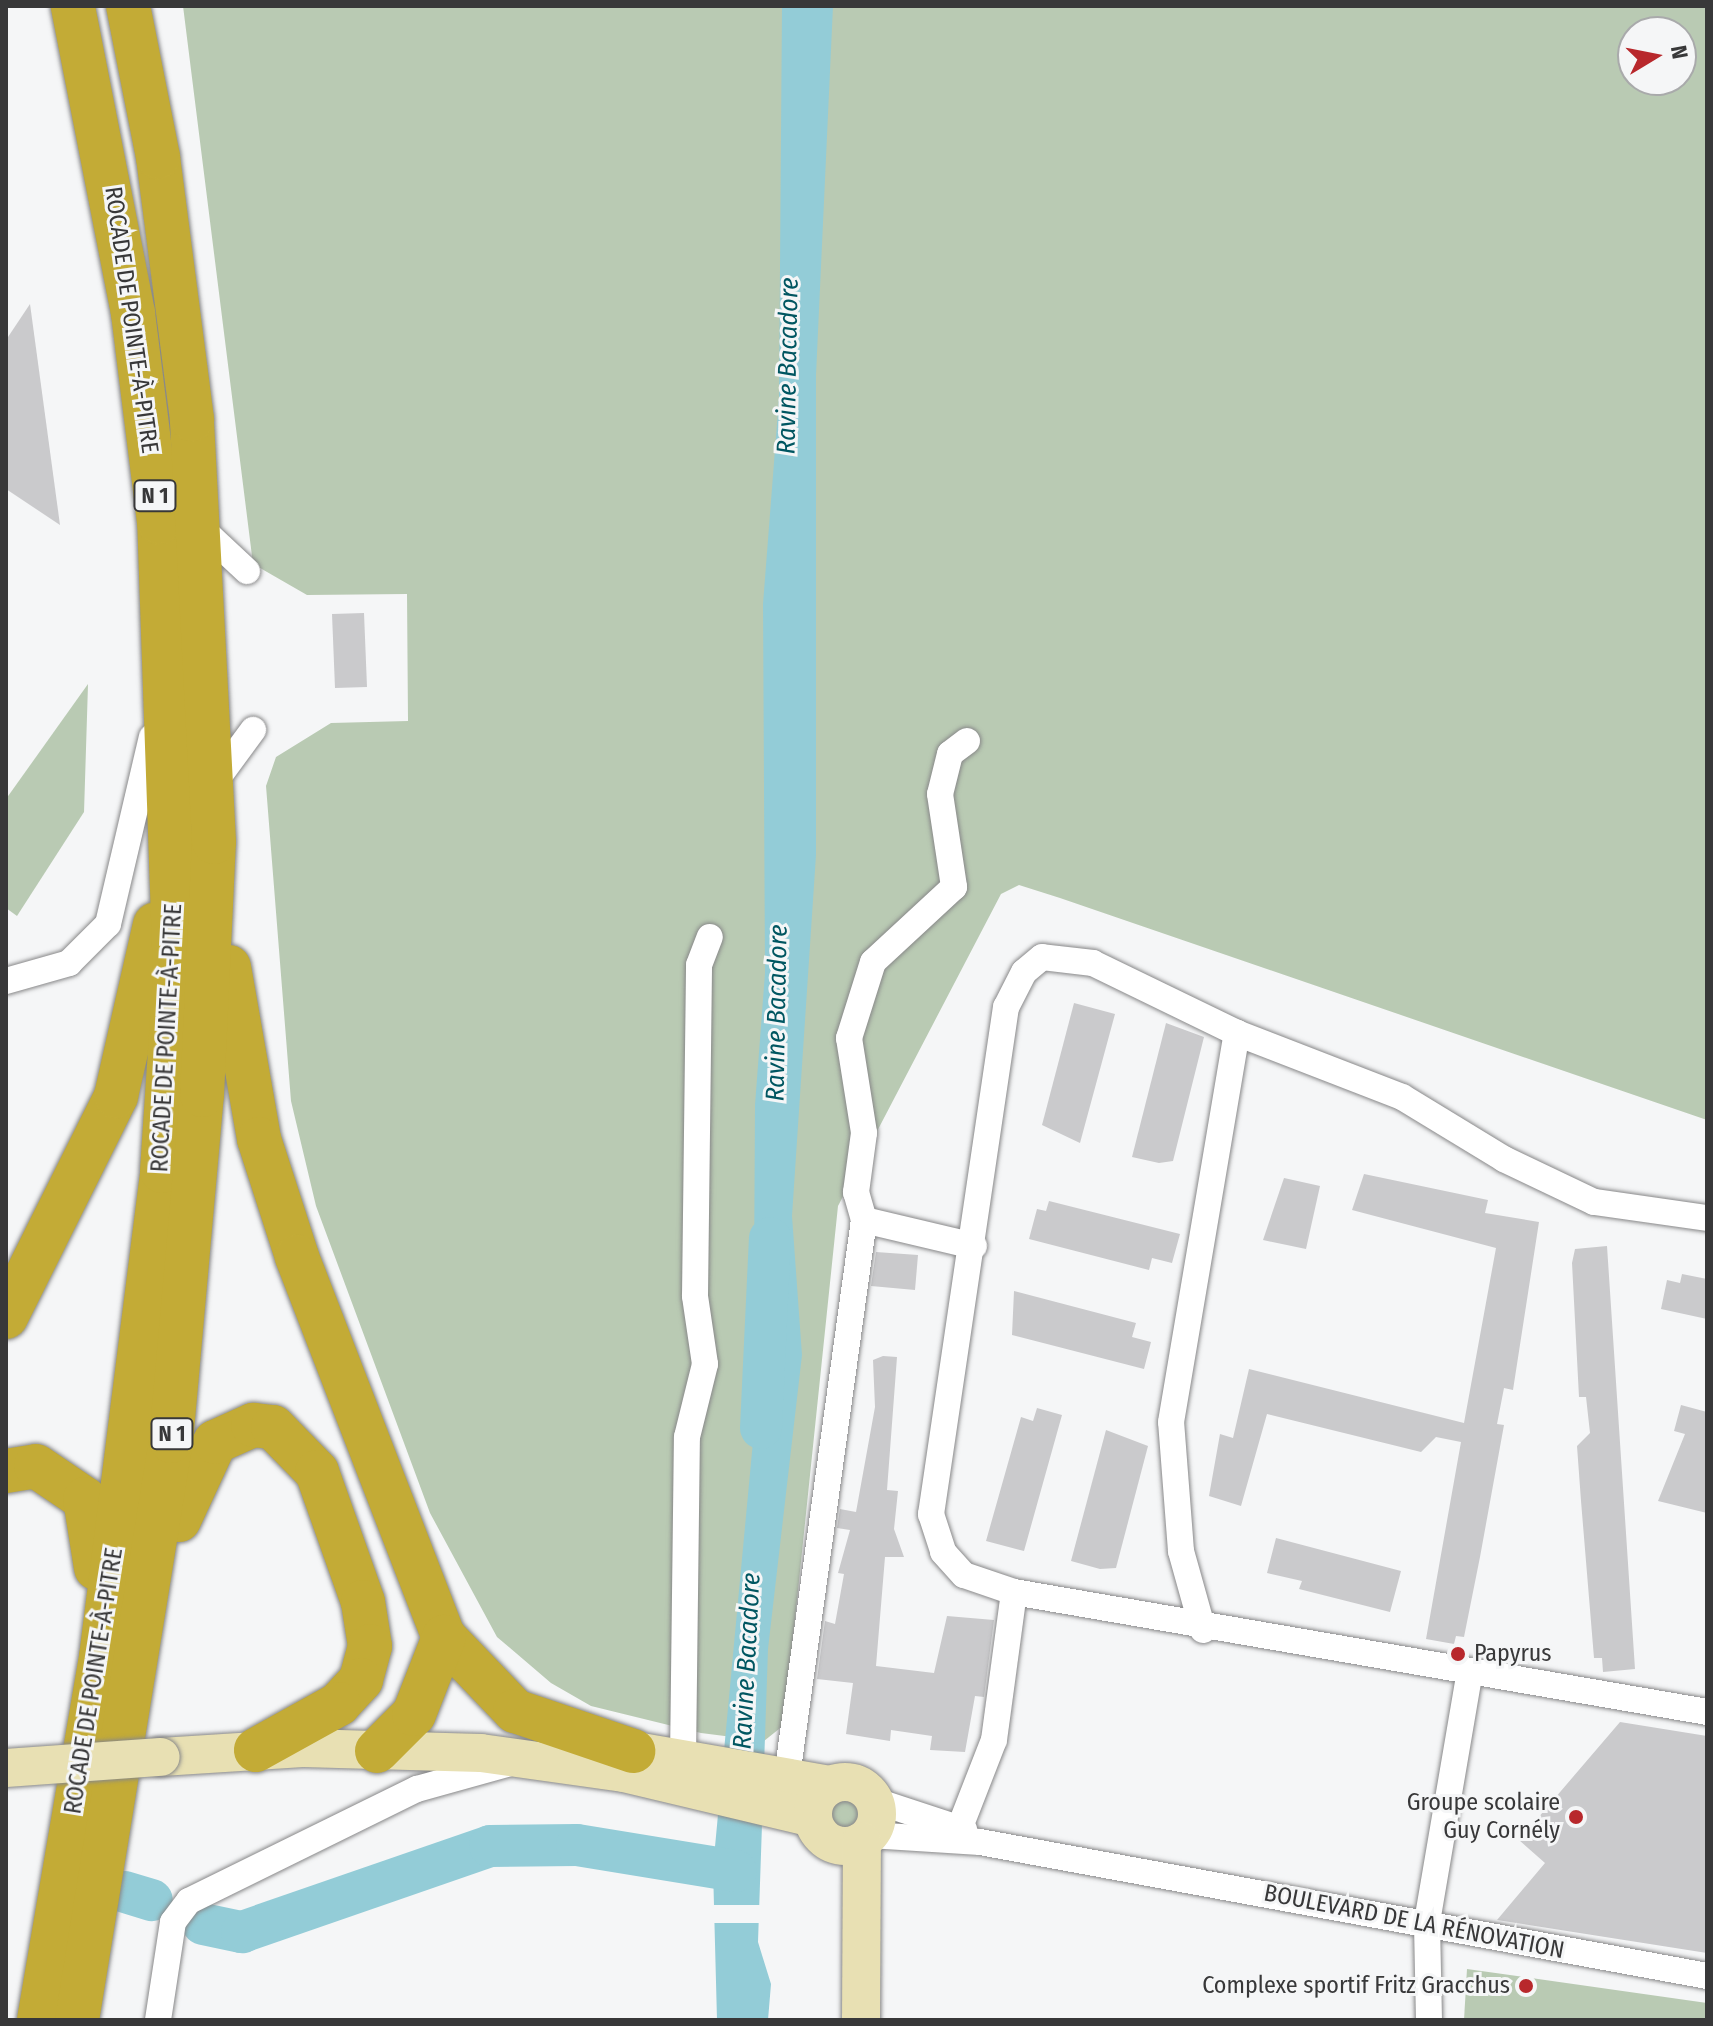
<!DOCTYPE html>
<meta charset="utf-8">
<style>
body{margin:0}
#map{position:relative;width:1713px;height:2026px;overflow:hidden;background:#f5f6f7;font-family:"Fira Sans Condensed",sans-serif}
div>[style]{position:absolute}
.green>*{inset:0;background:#b9cab3}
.round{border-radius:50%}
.water>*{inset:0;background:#93ccd7}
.pier>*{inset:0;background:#f5f6f7}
.river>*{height:42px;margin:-21px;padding:0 21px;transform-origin:21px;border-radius:21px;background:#93ccd7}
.building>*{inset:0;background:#cacacc}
.roads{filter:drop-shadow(0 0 2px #888889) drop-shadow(0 0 2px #888889)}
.minor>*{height:26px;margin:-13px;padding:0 13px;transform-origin:13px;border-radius:13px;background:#fff}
.secondary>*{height:38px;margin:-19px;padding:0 19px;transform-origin:19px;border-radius:19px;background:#e8e0b3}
.secondary>.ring{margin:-19px;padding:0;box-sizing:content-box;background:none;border:38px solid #e8e0b3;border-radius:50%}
.trunk>*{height:44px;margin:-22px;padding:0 22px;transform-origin:22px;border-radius:22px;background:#c3ab36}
.bridges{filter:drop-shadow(0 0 2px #888889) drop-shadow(0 0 2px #888889)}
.secondary-bridge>*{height:38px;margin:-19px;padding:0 19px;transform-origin:19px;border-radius:19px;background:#e8e0b3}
.dots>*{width:22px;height:22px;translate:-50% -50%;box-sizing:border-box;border:4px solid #f5f6f7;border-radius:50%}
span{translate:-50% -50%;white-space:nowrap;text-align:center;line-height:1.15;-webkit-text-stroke:6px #f5f6f7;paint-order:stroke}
.shield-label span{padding:2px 6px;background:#f5f6f7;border:2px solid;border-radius:6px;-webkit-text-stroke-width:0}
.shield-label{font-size:22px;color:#383839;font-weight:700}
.street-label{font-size:24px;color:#383839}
.poi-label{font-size:24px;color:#383839}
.left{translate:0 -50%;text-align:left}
.right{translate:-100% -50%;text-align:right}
.water-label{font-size:26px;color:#005661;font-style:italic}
.frame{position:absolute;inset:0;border:8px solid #383839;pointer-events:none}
.north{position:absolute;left:1617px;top:16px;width:80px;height:80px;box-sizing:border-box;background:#f5f6f7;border:2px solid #a9aaab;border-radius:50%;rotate:80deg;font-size:22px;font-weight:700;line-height:32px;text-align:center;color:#383839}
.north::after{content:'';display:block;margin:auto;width:28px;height:36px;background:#b8282c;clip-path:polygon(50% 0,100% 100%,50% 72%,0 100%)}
</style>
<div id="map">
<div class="green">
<i style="clip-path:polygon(evenodd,183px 6px,1707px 6px,1707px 1120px,1060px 898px,1019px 885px,1001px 894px,838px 1206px,784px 1725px,764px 1741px,701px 1733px,591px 1706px,551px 1683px,497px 1637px,430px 1513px,316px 1206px,291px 1101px,266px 786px,276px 757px,331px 723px,408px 721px,407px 594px,307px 595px,253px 564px,183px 6px,1633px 32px,1681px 32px,1681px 80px,1633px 80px,1633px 32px)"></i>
<i style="clip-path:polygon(88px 684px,84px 812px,17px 916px,6px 908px,6px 799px)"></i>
<i class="round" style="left:826px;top:1794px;width:36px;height:36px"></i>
<i style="clip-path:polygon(1467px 1969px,1707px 2003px,1707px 2020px,1464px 2020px)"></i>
</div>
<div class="water">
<i style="clip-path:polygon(782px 6px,833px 6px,816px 375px,816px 855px,792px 1216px,802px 1355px,768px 1649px,758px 1942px,771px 1984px,768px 2020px,717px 2020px,713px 1868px,767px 1292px,754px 1279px,755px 1105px,765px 973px,763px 604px,779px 398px)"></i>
</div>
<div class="pier">
<i style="clip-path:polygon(710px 1905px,763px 1905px,762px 1923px,713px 1923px)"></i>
</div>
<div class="river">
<i style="left:761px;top:1428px;width:190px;rotate:-87.3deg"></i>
<i style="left:125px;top:1892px;width:28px;rotate:17deg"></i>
<i style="left:203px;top:1924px;width:40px;rotate:12deg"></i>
<i style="left:242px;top:1932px;width:262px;rotate:-19.1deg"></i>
<i style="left:490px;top:1846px;width:87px;rotate:-0.7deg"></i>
<i style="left:577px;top:1845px;width:161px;rotate:9.3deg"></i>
</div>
<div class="building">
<i style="clip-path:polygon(30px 304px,60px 525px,6px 489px,6px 340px)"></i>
<i style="clip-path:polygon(364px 613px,367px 687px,335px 688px,332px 614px)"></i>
<i style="clip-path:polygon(1074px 1003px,1115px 1014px,1080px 1143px,1042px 1125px)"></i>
<i style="clip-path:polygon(1166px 1023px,1204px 1037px,1173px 1161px,1159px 1163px,1132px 1157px)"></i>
<i style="clip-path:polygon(1364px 1174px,1488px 1200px,1485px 1213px,1539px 1222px,1513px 1390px,1504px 1388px,1497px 1424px,1504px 1425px,1480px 1557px,1464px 1637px,1456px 1636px,1454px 1644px,1426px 1639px,1461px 1442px,1436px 1437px,1421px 1452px,1267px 1414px,1241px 1506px,1209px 1496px,1220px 1434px,1233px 1438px,1249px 1369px,1464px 1423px,1496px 1248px,1352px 1210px)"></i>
<i style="clip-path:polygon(1284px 1178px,1320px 1186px,1306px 1249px,1263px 1240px)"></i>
<i style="clip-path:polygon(1049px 1201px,1180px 1234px,1172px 1263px,1152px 1258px,1149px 1270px,1029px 1239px,1037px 1209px,1046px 1211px)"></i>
<i style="clip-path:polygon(1607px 1246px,1635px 1669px,1603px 1672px,1602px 1658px,1594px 1658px,1581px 1501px,1577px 1446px,1590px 1433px,1586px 1397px,1579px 1397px,1572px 1263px,1575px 1249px)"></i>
<i style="clip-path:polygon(876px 1252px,918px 1255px,915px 1290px,871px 1286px)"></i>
<i style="clip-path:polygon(1682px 1274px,1707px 1279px,1707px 1319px,1661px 1309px,1667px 1280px,1680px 1283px)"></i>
<i style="clip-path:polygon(1014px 1291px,1136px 1323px,1132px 1337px,1151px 1342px,1144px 1369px,1012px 1335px)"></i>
<i style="clip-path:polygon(883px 1356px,897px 1357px,887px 1490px,898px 1491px,894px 1529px,904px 1557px,885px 1557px,876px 1666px,934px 1673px,947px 1616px,994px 1620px,984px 1697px,975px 1696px,965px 1752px,930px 1750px,932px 1736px,891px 1730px,890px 1741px,846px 1734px,853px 1683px,817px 1679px,825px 1621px,835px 1624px,844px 1574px,838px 1573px,850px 1530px,837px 1528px,840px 1509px,856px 1512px,875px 1407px,873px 1360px)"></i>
<i style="clip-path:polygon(1681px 1405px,1707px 1412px,1707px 1513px,1658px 1501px,1685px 1434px,1674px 1431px)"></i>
<i style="clip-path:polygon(1037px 1408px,1062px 1415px,1024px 1551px,986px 1541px,1021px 1417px,1033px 1421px)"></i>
<i style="clip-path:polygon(1106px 1430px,1148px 1446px,1116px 1568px,1100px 1569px,1071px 1561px)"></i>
<i style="clip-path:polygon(1276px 1538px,1401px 1571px,1390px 1612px,1299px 1589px,1302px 1581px,1267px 1573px)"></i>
<i style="clip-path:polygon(1620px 1722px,1707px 1736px,1707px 1953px,1497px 1920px,1545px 1863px,1519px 1840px)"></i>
</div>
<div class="roads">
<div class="minor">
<i style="left:201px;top:528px;width:63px;rotate:43.1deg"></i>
<i style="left:967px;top:741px;width:21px;rotate:143deg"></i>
<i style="left:950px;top:754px;width:41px;rotate:104deg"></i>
<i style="left:940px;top:794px;width:94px;rotate:81.4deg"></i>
<i style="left:954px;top:887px;width:110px;rotate:137.2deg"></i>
<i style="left:873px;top:962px;width:80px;rotate:107.5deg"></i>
<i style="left:849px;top:1038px;width:96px;rotate:81deg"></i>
<i style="left:864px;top:1133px;width:60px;rotate:97.7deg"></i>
<i style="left:856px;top:1192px;width:29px;rotate:74deg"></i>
<i style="left:864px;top:1220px;width:113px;rotate:13.3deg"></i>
<i style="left:214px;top:783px;width:66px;rotate:-53.7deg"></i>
<i style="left:6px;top:981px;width:66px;rotate:-15.9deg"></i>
<i style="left:69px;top:963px;width:55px;rotate:-45deg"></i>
<i style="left:108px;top:924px;width:192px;rotate:-76.8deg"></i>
<i style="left:1707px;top:1218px;width:114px;rotate:-171.9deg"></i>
<i style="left:1594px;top:1202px;width:100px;rotate:-154.5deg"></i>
<i style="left:1504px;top:1159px;width:119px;rotate:-148.7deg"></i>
<i style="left:1402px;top:1097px;width:177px;rotate:-158.8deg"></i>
<i style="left:1237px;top:1033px;width:160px;rotate:-154.1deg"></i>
<i style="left:1093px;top:963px;width:51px;rotate:-173.3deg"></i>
<i style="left:1042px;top:957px;width:23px;rotate:140deg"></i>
<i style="left:1024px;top:972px;width:39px;rotate:117deg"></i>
<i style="left:1006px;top:1007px;width:513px;rotate:98.41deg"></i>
<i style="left:931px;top:1514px;width:40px;rotate:72deg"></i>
<i style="left:943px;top:1552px;width:31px;rotate:48deg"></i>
<i style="left:964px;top:1575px;width:53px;rotate:18.8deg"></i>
<i style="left:1014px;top:1592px;width:703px;rotate:9.82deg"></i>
<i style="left:1203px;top:1630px;width:82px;rotate:-105.6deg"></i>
<i style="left:1181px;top:1551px;width:129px;rotate:-94.4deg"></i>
<i style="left:1171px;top:1422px;width:395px;rotate:-80.4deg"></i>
<i style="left:683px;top:1758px;width:321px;rotate:-89.3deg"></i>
<i style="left:687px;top:1437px;width:75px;rotate:-76.1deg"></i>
<i style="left:705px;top:1364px;width:69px;rotate:-98.4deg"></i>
<i style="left:695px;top:1296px;width:331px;rotate:-89.3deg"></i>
<i style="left:699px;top:965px;width:30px;rotate:-69deg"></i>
<i style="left:787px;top:1776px;width:561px;rotate:-82.12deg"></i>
<i style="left:873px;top:1800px;width:96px;rotate:18.2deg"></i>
<i style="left:960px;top:1827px;width:93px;rotate:-68.7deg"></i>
<i style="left:994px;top:1740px;width:149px;rotate:-82.3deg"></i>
<i style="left:870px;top:1835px;width:110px;rotate:3.6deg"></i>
<i style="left:980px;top:1842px;width:739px;rotate:10.44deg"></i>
<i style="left:158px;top:2020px;width:99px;rotate:-81.3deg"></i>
<i style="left:173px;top:1922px;width:26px;rotate:-53deg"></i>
<i style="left:189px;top:1901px;width:254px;rotate:-26.2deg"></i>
<i style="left:417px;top:1789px;width:97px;rotate:-15.6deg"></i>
<i style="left:1429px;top:2020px;width:98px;rotate:-91.2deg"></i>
<i style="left:1427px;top:1922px;width:251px;rotate:-80.3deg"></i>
</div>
<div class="secondary">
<i style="left:624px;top:1749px;width:209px;rotate:9.9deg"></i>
<i style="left:161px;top:1757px;width:142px;rotate:-3.6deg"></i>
<i style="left:303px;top:1748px;width:178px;rotate:1.6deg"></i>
<i style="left:481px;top:1753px;width:144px;rotate:8deg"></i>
<i style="left:624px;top:1773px;width:194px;rotate:13.4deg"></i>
<i class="ring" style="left:813px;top:1782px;width:26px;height:26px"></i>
<i style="left:861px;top:2020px;width:179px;rotate:-89.7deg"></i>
</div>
<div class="trunk">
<i style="left:229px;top:967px;width:175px;rotate:80.1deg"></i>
<i style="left:259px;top:1139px;width:124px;rotate:72.1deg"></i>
<i style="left:297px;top:1257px;width:407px;rotate:68.9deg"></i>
<i style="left:444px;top:1637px;width:103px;rotate:46.2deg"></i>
<i style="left:515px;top:1711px;width:125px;rotate:18.7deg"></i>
<i style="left:6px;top:1317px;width:247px;rotate:-63.5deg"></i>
<i style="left:116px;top:1096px;width:176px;rotate:-77.2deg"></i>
<i style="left:6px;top:1471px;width:30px;rotate:-9deg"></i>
<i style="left:36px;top:1466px;width:59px;rotate:34deg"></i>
<i style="left:85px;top:1499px;width:70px;rotate:80.9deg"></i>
<i style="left:179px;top:1520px;width:86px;rotate:-65.2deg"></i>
<i style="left:215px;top:1442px;width:42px;rotate:-24.1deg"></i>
<i style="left:253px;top:1425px;width:20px;rotate:6deg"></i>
<i style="left:273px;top:1427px;width:63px;rotate:45.6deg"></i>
<i style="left:317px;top:1472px;width:138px;rotate:70.5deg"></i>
<i style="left:363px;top:1602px;width:45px;rotate:81deg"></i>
<i style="left:370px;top:1646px;width:35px;rotate:105deg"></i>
<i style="left:361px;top:1680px;width:33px;rotate:133deg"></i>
<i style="left:339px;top:1704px;width:95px;rotate:151deg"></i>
<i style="left:377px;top:1751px;width:52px;rotate:-45deg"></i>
<i style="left:414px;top:1714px;width:83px;rotate:-68.7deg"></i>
<i style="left:39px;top:2020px;width:368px;rotate:-80.3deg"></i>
<i style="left:101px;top:1657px;width:490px;rotate:-82.8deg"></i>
<i style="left:162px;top:1171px;width:196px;rotate:-86.2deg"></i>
<i style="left:175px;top:975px;width:453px;rotate:-92deg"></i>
<i style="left:159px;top:522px;width:211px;rotate:-97.1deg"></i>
<i style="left:133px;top:313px;width:313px;rotate:-101.1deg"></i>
<i style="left:77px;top:2020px;width:587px;rotate:-80.78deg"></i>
<i style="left:171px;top:1441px;width:347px;rotate:-84.9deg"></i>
<i style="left:202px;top:1095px;width:253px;rotate:-87.3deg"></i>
<i style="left:214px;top:842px;width:424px;rotate:-93deg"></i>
<i style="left:192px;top:419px;width:264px;rotate:-97.4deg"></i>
<i style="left:158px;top:157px;width:154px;rotate:-101.2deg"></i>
</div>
</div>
<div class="bridges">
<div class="secondary-bridge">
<i style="left:6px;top:1768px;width:155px;rotate:-4.1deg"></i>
</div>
</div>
<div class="dots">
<i style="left:1458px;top:1654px;background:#b8282c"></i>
<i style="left:1576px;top:1817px;background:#b8282c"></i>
<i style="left:1526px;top:1986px;background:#b8282c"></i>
</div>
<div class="shield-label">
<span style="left:155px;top:496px">N 1</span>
<span style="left:172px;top:1434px">N 1</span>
</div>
<div class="street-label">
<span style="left:131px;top:320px;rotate:82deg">ROCADE DE POINTE-À-PITRE</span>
<span style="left:167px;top:1038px;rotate:-87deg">ROCADE DE POINTE-À-PITRE</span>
<span style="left:94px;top:1681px;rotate:-81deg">ROCADE DE POINTE-À-PITRE</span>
<span style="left:1414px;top:1922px;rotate:11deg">BOULEVARD DE LA RÉNOVATION</span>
</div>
<div class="poi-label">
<span class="left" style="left:1474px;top:1654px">Papyrus</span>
<span class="right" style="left:1560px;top:1817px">Groupe scolaire<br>Guy Cornély</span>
<span class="right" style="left:1510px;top:1986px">Complexe sportif Fritz Gracchus</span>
</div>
<div class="water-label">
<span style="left:788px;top:366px;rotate:-89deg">Ravine Bacadore</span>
<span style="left:777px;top:1013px;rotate:-89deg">Ravine Bacadore</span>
<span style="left:747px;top:1661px;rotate:-87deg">Ravine Bacadore</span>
</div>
<div class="frame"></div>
<div class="north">N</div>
</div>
